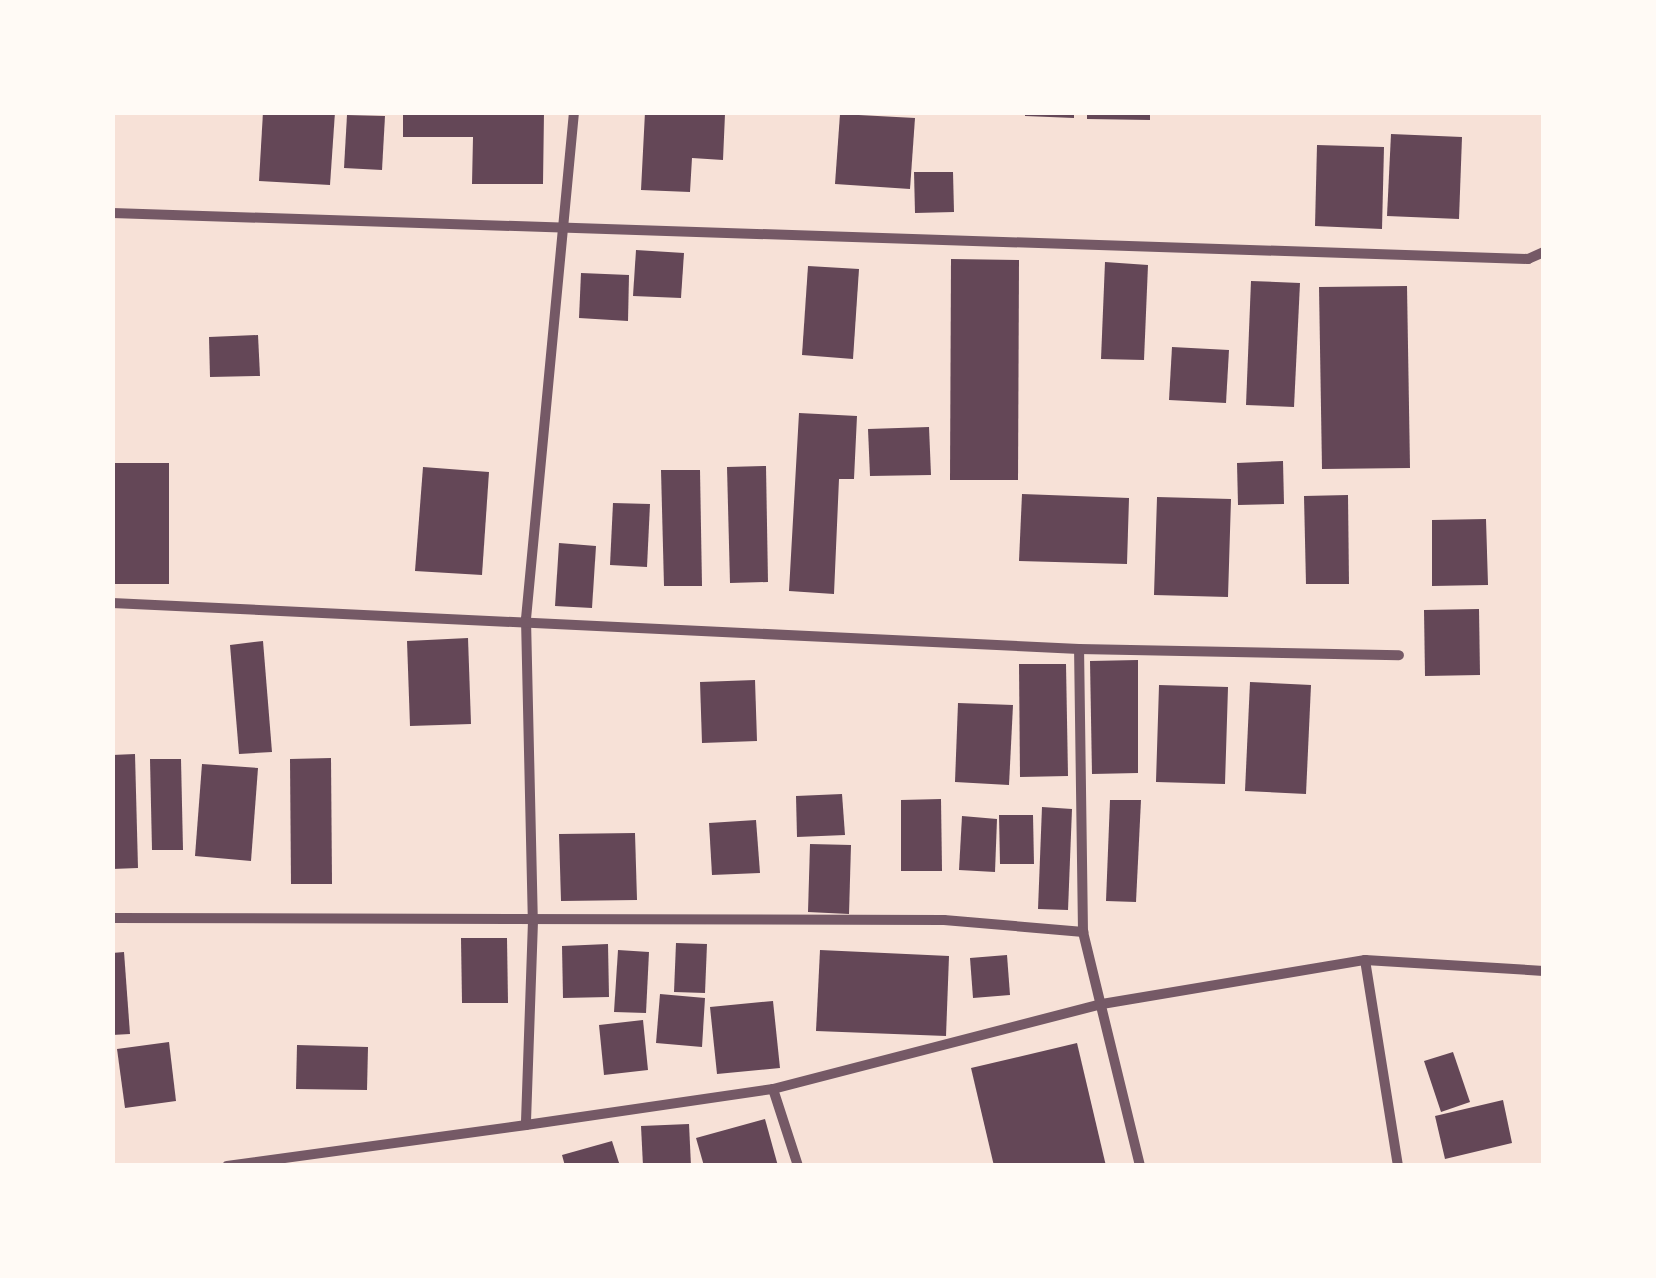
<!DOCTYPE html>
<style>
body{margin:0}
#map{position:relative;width:1656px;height:1278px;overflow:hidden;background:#f7e1d7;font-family:Rubik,sans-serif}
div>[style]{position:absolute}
.building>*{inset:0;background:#644757}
.minor>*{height:10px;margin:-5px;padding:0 5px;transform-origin:5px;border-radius:5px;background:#755966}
span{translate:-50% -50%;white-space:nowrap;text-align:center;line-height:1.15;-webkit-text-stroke:8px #fffaf5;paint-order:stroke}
.frame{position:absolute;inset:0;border:115px solid #fffaf5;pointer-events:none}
</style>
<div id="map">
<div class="building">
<i style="clip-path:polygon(263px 112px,335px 112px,330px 185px,259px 181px)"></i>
<i style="clip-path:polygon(403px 112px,544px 112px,543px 184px,472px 184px,473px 137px,403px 137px)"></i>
<i style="clip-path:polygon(645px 112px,725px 114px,723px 160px,692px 158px,690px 192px,641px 190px)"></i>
<i style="clip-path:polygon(1025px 112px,1074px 112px,1074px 118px,1025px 116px)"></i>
<i style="clip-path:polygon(1087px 112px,1150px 112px,1150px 120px,1087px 119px)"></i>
<i style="clip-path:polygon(840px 114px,915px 118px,910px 189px,835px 184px)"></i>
<i style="clip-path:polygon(347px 115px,385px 116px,382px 170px,344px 168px)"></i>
<i style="clip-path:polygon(1391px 134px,1462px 137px,1459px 219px,1387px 216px)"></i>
<i style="clip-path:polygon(1317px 145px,1384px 147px,1382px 229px,1315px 226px)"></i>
<i style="clip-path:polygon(914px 172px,953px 172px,954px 212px,915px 213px)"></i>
<i style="clip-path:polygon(636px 250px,684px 253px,681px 298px,633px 296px)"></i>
<i style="clip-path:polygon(951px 259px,1019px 260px,1018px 480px,950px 480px)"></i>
<i style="clip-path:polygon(1105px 262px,1148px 265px,1144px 360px,1101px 359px)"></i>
<i style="clip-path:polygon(808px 266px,859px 269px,853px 359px,802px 355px)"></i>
<i style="clip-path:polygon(581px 273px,629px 275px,628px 321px,579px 318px)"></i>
<i style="clip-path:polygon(1251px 281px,1300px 283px,1294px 407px,1246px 405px)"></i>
<i style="clip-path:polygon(1407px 286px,1410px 468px,1322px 469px,1319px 287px)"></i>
<i style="clip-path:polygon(258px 335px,260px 376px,210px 377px,209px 337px)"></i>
<i style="clip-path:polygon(1172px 347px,1229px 350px,1226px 403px,1169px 400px)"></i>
<i style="clip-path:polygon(799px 413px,857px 416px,854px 479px,839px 479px,834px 594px,789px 591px)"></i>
<i style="clip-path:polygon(929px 427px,931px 475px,870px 476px,868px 429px)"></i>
<i style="clip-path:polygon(1283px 461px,1284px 504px,1238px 505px,1237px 463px)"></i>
<i style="clip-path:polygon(112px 463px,169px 463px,169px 584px,112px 584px)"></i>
<i style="clip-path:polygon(766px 466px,768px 582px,730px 583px,727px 467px)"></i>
<i style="clip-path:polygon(423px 467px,489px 472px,482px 575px,415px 571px)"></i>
<i style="clip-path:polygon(661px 470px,700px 470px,702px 586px,664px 586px)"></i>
<i style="clip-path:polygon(1022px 494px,1129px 498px,1127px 564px,1019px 561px)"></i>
<i style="clip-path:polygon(1348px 495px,1349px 584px,1306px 584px,1304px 496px)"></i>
<i style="clip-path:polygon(1157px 497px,1231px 499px,1228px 597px,1154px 595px)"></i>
<i style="clip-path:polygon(613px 503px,650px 504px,647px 567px,610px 565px)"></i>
<i style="clip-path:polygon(1486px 519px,1488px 585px,1432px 586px,1432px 520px)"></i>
<i style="clip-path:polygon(559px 543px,596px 546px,592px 608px,555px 606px)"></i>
<i style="clip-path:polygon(1479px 609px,1480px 675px,1425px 676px,1424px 610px)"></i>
<i style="clip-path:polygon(468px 638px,471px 724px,410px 726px,407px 641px)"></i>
<i style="clip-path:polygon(263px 641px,272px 752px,239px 754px,230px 645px)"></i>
<i style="clip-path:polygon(1138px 660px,1138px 773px,1092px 774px,1090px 661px)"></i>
<i style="clip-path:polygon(1019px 664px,1066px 664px,1068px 776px,1020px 777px)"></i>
<i style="clip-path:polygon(755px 680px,757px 741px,702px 743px,700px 682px)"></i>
<i style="clip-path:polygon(1250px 682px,1311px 685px,1306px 794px,1245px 791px)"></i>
<i style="clip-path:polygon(1159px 685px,1228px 687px,1225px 784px,1156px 782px)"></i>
<i style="clip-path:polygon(958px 703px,1013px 705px,1009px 785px,955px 782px)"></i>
<i style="clip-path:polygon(135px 754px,138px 868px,112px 869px,112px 755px)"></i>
<i style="clip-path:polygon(331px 758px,332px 884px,291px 884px,290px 759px)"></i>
<i style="clip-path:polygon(150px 759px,181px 759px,183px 850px,152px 850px)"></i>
<i style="clip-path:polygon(202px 764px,258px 768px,251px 861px,195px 856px)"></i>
<i style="clip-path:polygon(842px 794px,845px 835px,797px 837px,796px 796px)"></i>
<i style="clip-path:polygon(941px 799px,942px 871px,901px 871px,901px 800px)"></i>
<i style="clip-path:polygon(1110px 800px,1141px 800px,1136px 902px,1106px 901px)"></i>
<i style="clip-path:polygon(1042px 807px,1072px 809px,1068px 910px,1038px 909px)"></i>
<i style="clip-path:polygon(999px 815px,1033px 815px,1034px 864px,1000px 864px)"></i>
<i style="clip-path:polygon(962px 816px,997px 819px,995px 872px,959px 870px)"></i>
<i style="clip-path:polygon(756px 820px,760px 873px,712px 875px,709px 823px)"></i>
<i style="clip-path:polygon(635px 833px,637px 900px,561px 901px,559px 834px)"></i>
<i style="clip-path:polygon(810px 844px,851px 845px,849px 914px,808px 912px)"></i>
<i style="clip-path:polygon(461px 938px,507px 938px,508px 1003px,462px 1003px)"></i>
<i style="clip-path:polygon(676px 943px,707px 944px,705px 993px,674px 992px)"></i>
<i style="clip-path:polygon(608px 944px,609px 997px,563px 998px,562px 946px)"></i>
<i style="clip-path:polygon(618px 950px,649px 952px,646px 1013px,614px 1012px)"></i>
<i style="clip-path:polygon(820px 950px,949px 956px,946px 1036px,816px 1031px)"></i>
<i style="clip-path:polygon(124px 952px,130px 1034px,112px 1035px,112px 953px)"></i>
<i style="clip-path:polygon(1007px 955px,1010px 995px,973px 998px,970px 958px)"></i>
<i style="clip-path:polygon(660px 994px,705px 998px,702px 1047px,656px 1043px)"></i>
<i style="clip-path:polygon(773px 1001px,780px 1068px,717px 1074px,710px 1007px)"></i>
<i style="clip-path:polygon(643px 1020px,648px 1070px,604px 1075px,599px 1025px)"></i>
<i style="clip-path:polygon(169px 1042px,176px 1101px,125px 1108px,117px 1049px)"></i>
<i style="clip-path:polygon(1077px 1043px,1106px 1166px,994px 1166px,971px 1068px)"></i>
<i style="clip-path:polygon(297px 1045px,368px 1047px,367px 1090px,296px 1089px)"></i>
<i style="clip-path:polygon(1453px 1052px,1470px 1102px,1441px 1112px,1424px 1061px)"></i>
<i style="clip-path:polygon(1503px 1100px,1512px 1143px,1445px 1159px,1435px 1116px)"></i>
<i style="clip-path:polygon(765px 1119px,778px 1166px,704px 1166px,696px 1138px)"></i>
<i style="clip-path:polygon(689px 1124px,691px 1166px,643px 1166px,641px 1126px)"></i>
<i style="clip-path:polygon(612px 1141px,620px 1166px,565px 1166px,562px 1155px)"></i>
</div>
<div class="minor">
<i style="left:574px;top:112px;width:509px;rotate:95.41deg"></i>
<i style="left:526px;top:619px;width:302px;rotate:88.7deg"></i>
<i style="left:533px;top:921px;width:204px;rotate:92deg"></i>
<i style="left:526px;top:1125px;width:250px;rotate:-8.3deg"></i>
<i style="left:773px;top:1089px;width:340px;rotate:-14.5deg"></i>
<i style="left:1102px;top:1004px;width:267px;rotate:-9.5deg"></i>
<i style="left:1365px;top:960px;width:179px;rotate:3.5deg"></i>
<i style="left:112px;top:213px;width:1417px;rotate:1.86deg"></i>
<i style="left:1528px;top:259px;width:17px;rotate:-24deg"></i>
<i style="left:112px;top:603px;width:968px;rotate:2.72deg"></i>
<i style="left:1079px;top:649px;width:320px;rotate:1.1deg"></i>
<i style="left:112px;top:918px;width:832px;rotate:0.14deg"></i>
<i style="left:944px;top:920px;width:140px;rotate:4.9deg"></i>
<i style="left:1083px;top:932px;width:283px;rotate:-90.8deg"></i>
<i style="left:1083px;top:932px;width:241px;rotate:76.3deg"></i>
<i style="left:1365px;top:960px;width:209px;rotate:80.9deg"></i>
<i style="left:773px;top:1089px;width:81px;rotate:72deg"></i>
<i style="left:227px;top:1166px;width:302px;rotate:-7.8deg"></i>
</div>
<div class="frame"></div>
</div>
